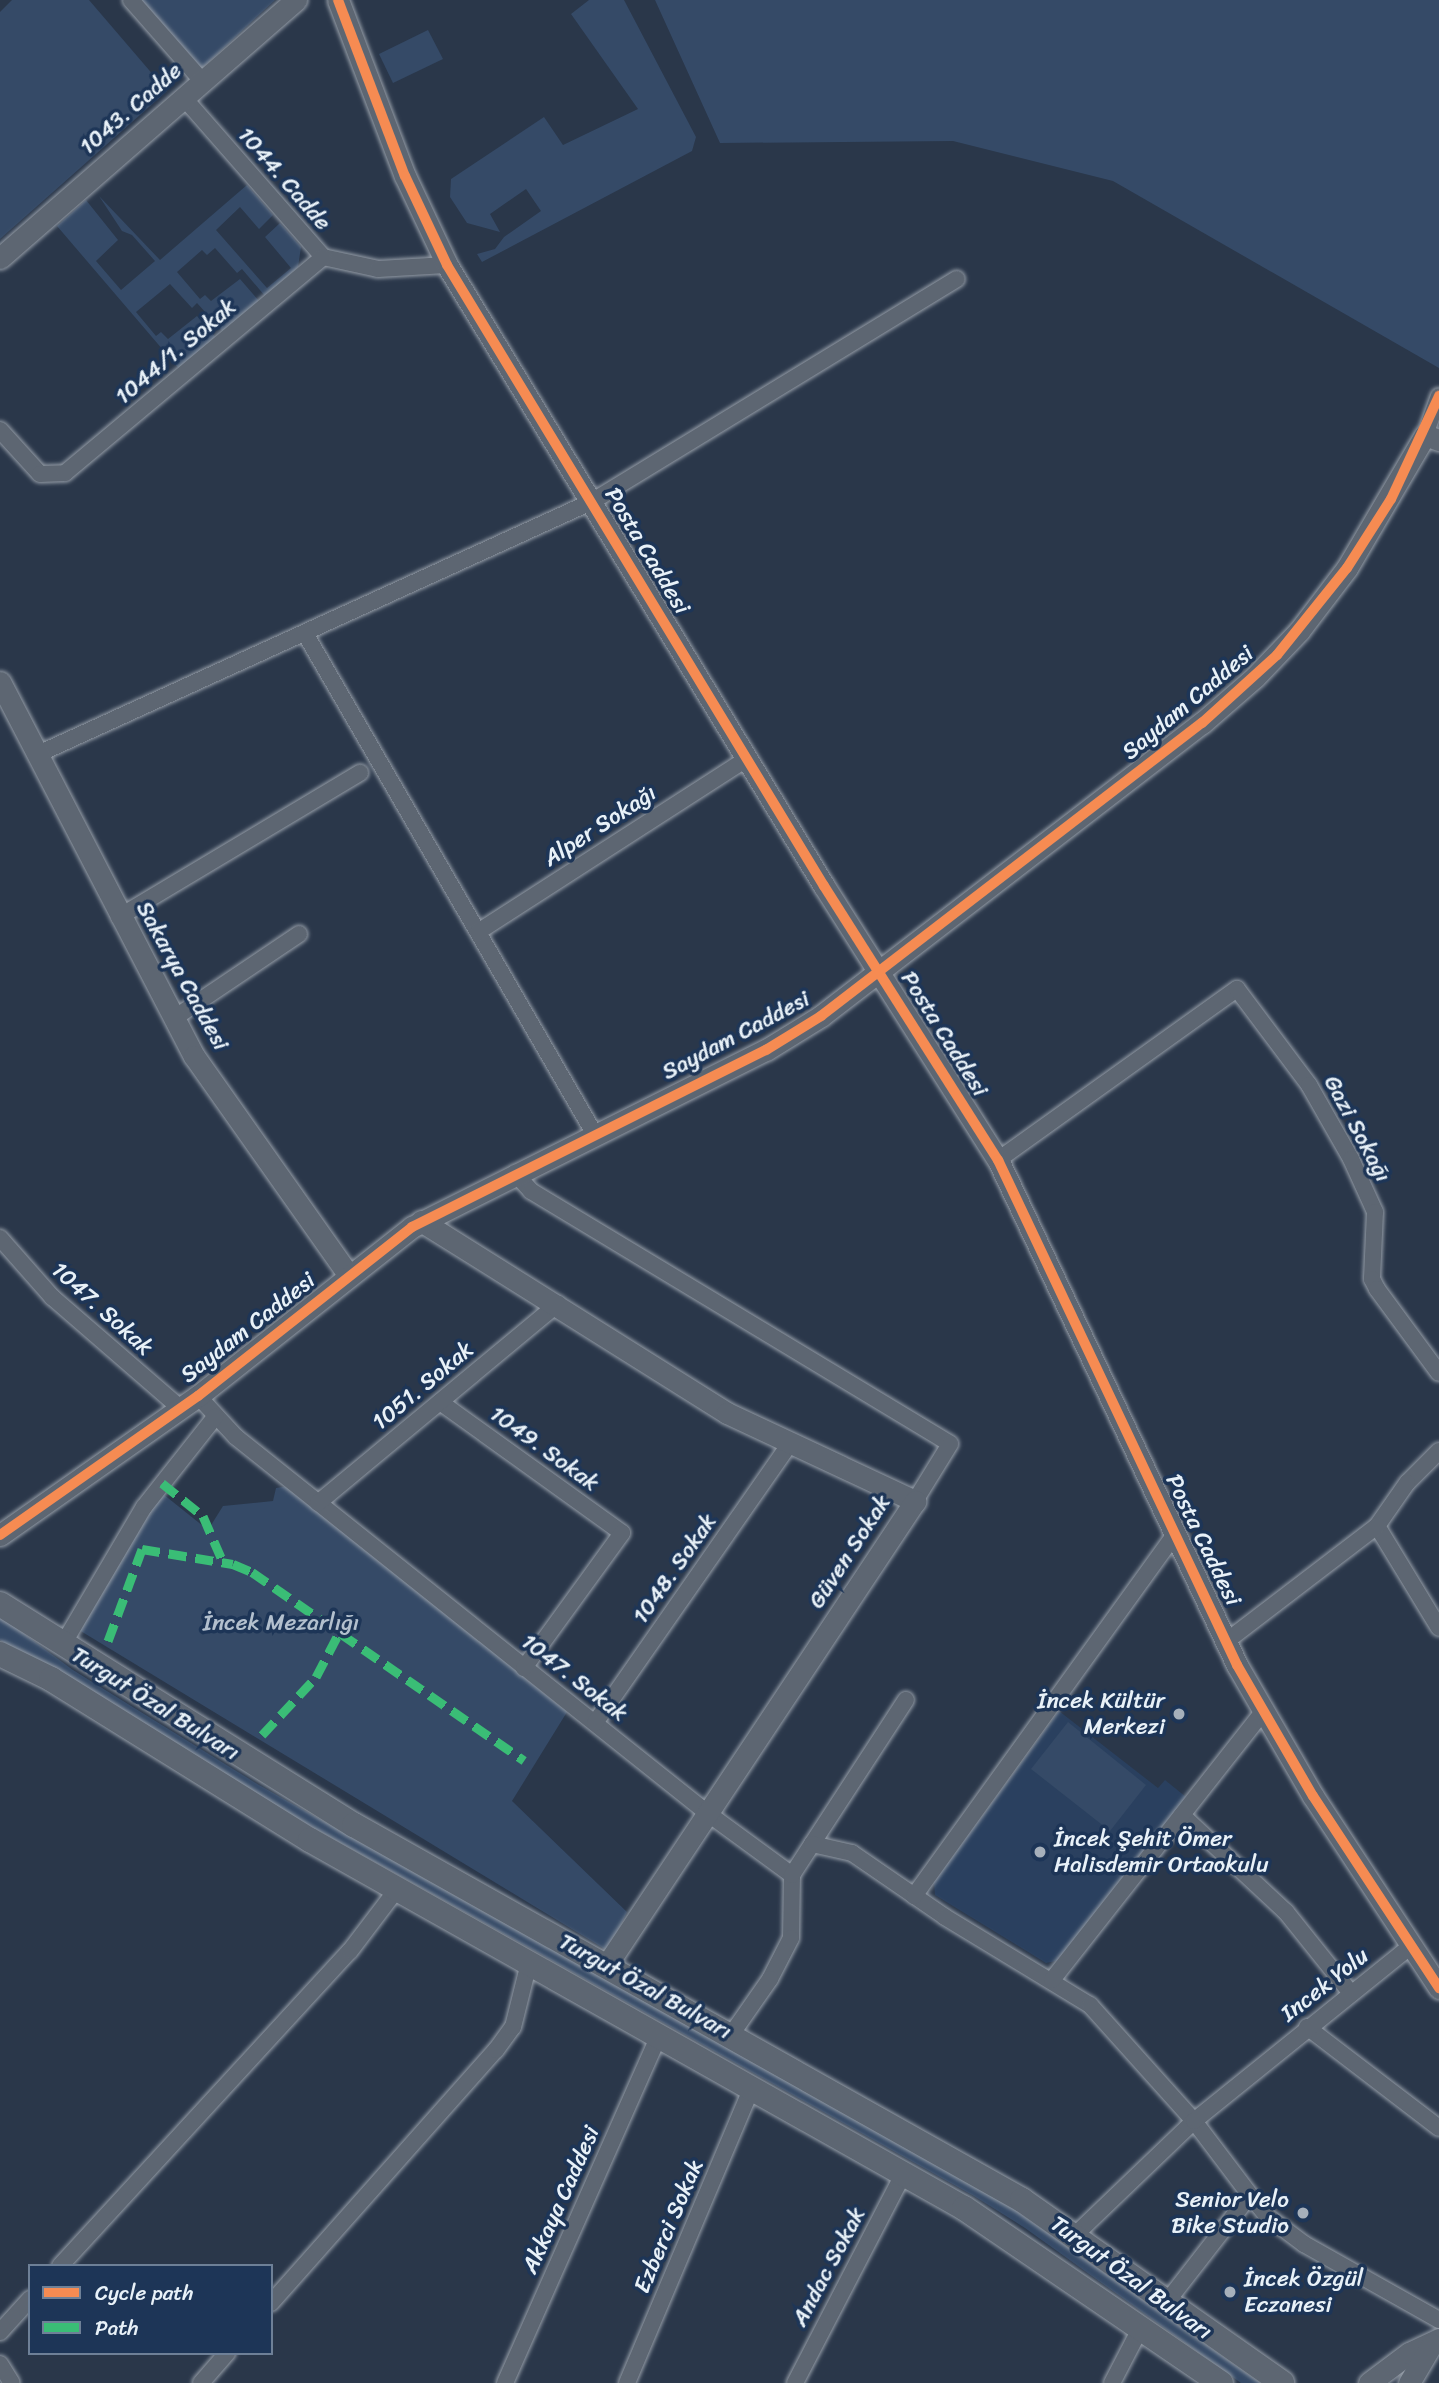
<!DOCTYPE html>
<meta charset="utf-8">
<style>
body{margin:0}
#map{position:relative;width:1439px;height:2383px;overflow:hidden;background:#2a374a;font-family:Sriracha,sans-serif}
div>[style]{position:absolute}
.built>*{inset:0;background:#2a405f}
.green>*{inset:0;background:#354a67}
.roads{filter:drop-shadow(0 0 2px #959da7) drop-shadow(0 0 2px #959da7)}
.street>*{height:16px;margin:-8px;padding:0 8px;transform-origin:8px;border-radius:8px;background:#5d6672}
.secondary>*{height:21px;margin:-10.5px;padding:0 10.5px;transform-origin:10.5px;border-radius:10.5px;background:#5d6672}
.primary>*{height:24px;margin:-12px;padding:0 12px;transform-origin:12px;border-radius:12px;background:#5d6672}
.quiet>*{height:9px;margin-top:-4.5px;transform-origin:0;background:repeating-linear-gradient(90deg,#3abd76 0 18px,transparent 0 27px)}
.cycleway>*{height:10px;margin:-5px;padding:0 5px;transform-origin:5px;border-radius:5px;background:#f68b52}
.dots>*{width:19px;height:19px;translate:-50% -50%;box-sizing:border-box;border:4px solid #1d3557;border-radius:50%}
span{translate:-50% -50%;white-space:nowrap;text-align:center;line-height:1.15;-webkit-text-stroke:7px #1d3557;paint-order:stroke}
.street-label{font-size:23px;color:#e8f1f8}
.park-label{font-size:23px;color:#b3c0ce}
.poi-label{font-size:23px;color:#e8f1f8}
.right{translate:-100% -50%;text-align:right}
.left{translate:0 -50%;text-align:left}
.legend{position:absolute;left:28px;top:2264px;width:245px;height:91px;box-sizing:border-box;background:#1d3557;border:2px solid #6e8097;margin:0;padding:9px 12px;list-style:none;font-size:21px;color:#e8f1f8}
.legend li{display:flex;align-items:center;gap:14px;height:35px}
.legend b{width:35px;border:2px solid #6e8097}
</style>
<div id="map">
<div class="built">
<i style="clip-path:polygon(1059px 1711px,1158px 1788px,1165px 1780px,1186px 1797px,1060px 1960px,1046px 1963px,935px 1895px,934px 1882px)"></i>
</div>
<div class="green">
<i style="clip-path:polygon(12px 0,89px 0,167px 91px,0 239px,0 12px)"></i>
<i style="clip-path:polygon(139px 0,275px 0,199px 71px)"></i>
<i style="clip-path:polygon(589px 0,624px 0,696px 137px,692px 151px,482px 262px,477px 254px,495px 249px,504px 237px,541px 211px,526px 189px,490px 214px,500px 232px,467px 223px,450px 197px,451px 179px,544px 117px,563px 145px,638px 109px,571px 14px)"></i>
<i style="clip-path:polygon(655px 0,1439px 0,1439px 368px,1113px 181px,953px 141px,720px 143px)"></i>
<i style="clip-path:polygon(428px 30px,443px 59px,393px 83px,379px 54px)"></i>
<i style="clip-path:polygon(247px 185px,273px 215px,259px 229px,240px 207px,216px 230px,267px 288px,291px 268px,265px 237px,280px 223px,301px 247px,298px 267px,265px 296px,242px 269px,237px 273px,215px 248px,207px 255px,202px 250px,177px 272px,200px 299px,205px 295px,211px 301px,240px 279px,259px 301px,224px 333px,197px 303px,192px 308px,170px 284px,136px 312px,156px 336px,161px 332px,168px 339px,197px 316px,217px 339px,181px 371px,57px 226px,86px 200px,118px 240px,96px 261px,121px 290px,155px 261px,132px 235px,122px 231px,99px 196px,160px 260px)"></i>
<i style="clip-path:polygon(288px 1486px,567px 1712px,512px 1801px,627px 1912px,608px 1951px,79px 1630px,124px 1550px,163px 1494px,208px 1530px,223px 1506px,273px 1501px,276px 1488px)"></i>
<i style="clip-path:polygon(0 1616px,73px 1670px,259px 1785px,1009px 2206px,1260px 2383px,1241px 2383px,1025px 2228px,974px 2196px,298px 1819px,0 1640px)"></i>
<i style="clip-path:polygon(1068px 1722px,1146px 1785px,1110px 1831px,1031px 1769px)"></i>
</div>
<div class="roads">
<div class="street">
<i style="left:131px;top:0;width:109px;rotate:48.7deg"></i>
<i style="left:184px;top:98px;width:211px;rotate:48.8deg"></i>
<i style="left:323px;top:257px;width:56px;rotate:12.3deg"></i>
<i style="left:378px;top:269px;width:69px;rotate:-3.3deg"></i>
<i style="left:0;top:430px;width:59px;rotate:47.7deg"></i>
<i style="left:40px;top:474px;width:25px;rotate:-2deg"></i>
<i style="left:65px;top:473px;width:336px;rotate:-39.9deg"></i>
<i style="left:1425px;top:435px;width:41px;rotate:-70.3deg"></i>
<i style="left:306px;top:635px;width:575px;rotate:59.96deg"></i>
<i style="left:36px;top:755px;width:612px;rotate:-24.51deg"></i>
<i style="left:593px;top:501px;width:426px;rotate:-31.4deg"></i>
<i style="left:119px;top:917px;width:281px;rotate:-30.9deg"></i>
<i style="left:478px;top:932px;width:319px;rotate:-32.8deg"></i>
<i style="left:173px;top:1019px;width:152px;rotate:-34deg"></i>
<i style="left:998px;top:1160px;width:294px;rotate:-35.6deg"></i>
<i style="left:1237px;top:989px;width:120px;rotate:53.1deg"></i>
<i style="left:1309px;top:1085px;width:85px;rotate:60.4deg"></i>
<i style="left:1351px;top:1159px;width:58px;rotate:65.6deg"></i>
<i style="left:1375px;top:1212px;width:67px;rotate:92.6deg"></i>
<i style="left:1372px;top:1279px;width:11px;rotate:63deg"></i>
<i style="left:1377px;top:1289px;width:104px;rotate:53.6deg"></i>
<i style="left:515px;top:1173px;width:24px;rotate:48deg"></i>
<i style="left:531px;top:1191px;width:489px;rotate:31.1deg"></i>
<i style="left:950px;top:1444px;width:67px;rotate:121.6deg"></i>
<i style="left:0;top:1238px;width:79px;rotate:48.6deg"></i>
<i style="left:52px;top:1297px;width:169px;rotate:40.9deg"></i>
<i style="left:198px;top:1396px;width:56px;rotate:47.2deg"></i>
<i style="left:236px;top:1437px;width:601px;rotate:38.59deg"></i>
<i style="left:706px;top:1812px;width:107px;rotate:36.2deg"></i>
<i style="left:792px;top:1875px;width:63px;rotate:90.9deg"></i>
<i style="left:791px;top:1938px;width:46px;rotate:117.1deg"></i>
<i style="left:770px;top:1979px;width:68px;rotate:124.9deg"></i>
<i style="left:440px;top:1402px;width:224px;rotate:35.7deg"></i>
<i style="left:622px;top:1533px;width:167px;rotate:126deg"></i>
<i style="left:1439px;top:1451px;width:45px;rotate:135deg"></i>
<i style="left:1407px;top:1483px;width:52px;rotate:124.9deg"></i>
<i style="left:1377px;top:1526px;width:119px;rotate:58.7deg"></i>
<i style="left:318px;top:1503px;width:312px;rotate:-39.7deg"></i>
<i style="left:1228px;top:1640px;width:188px;rotate:-37.4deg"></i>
<i style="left:62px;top:1646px;width:161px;rotate:-59.5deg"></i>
<i style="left:144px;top:1507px;width:115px;rotate:-51.7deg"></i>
<i style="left:595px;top:1723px;width:343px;rotate:-55.1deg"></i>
<i style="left:1182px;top:1815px;width:142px;rotate:43deg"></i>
<i style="left:1286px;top:1912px;width:104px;rotate:51.3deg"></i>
<i style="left:812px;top:1844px;width:172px;rotate:-56.9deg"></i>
<i style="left:792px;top:1875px;width:37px;rotate:-57deg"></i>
<i style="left:812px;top:1844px;width:41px;rotate:12.7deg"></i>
<i style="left:852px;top:1853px;width:113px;rotate:34.5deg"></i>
<i style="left:945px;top:1917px;width:170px;rotate:31.3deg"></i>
<i style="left:1090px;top:2005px;width:156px;rotate:48.1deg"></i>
<i style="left:1194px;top:2121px;width:93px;rotate:52.9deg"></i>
<i style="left:1250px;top:2195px;width:138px;rotate:127.9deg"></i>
<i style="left:914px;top:1896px;width:449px;rotate:-54.2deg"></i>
<i style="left:1052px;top:1980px;width:342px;rotate:-51.8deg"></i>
<i style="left:1307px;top:2027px;width:166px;rotate:37.4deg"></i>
<i style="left:1250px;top:2195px;width:28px;rotate:51deg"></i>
<i style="left:1268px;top:2217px;width:45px;rotate:36.9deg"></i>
<i style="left:1304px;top:2244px;width:155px;rotate:29.4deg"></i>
<i style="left:1073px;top:2237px;width:168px;rotate:-43.8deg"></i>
<i style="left:1194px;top:2121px;width:279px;rotate:-38.9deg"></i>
<i style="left:60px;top:2266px;width:428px;rotate:-47.4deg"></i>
<i style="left:350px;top:1951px;width:78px;rotate:-52.8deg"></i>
<i style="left:271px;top:2303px;width:339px;rotate:-48.4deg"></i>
<i style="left:496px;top:2050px;width:29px;rotate:-54deg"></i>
<i style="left:513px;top:2027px;width:66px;rotate:-76deg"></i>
<i style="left:0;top:2332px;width:45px;rotate:-47.7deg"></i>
<i style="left:0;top:2364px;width:22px;rotate:58deg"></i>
<i style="left:201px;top:2383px;width:40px;rotate:-49deg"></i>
<i style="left:505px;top:2383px;width:380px;rotate:-66.1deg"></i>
<i style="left:627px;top:2383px;width:321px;rotate:-67.1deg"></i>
<i style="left:795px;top:2383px;width:237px;rotate:-62.6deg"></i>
<i style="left:1112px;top:2383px;width:63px;rotate:-62.6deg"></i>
</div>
<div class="secondary">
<i style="left:338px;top:0;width:188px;rotate:69.2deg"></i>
<i style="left:405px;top:176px;width:98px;rotate:64.7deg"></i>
<i style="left:447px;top:265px;width:726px;rotate:58.74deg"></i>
<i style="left:824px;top:886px;width:325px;rotate:57.6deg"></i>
<i style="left:998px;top:1160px;width:559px;rotate:64.67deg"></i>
<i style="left:1237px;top:1665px;width:151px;rotate:59.9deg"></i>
<i style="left:1313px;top:1796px;width:230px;rotate:56.7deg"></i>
<i style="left:0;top:258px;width:393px;rotate:-41.1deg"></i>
<i style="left:0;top:682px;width:421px;rotate:62.6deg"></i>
<i style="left:194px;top:1056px;width:269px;rotate:54.8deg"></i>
<i style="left:421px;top:1221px;width:361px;rotate:32.1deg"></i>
<i style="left:727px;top:1413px;width:208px;rotate:25.1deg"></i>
<i style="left:915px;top:1501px;width:558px;rotate:123.6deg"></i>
<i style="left:0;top:1535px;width:242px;rotate:-35.1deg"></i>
<i style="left:198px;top:1396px;width:273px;rotate:-38.3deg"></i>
<i style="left:412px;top:1227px;width:396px;rotate:-26.6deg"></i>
<i style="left:766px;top:1050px;width:65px;rotate:-31.7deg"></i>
<i style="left:821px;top:1016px;width:481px;rotate:-37.6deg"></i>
<i style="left:1202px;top:723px;width:70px;rotate:-41deg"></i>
<i style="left:1255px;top:677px;width:64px;rotate:-46.3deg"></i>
<i style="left:1299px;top:631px;width:79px;rotate:-52.7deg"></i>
<i style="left:1347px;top:568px;width:154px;rotate:-59.6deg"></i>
<i style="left:1425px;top:435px;width:15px;rotate:20deg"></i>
<i style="left:1369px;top:2383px;width:50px;rotate:-36.9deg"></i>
<i style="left:1409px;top:2353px;width:33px;rotate:-25deg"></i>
<i style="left:1409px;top:2383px;width:45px;rotate:-59.5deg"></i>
</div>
<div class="primary">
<i style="left:0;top:1604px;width:417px;rotate:32deg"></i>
<i style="left:354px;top:1825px;width:766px;rotate:29.31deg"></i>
<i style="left:1022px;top:2200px;width:318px;rotate:35.1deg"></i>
<i style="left:0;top:1654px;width:57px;rotate:26.1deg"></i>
<i style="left:51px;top:1679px;width:305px;rotate:31.9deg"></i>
<i style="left:310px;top:1840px;width:750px;rotate:29.37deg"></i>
<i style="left:964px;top:2208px;width:311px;rotate:34.3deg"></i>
</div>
</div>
<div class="quiet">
<i style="left:162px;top:1483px;width:53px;rotate:38.8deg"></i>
<i style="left:203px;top:1516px;width:50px;rotate:66.5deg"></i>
<i style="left:108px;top:1641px;width:98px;rotate:-69.7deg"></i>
<i style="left:142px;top:1549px;width:92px;rotate:9.4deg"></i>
<i style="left:233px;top:1564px;width:21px;rotate:23deg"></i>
<i style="left:252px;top:1572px;width:331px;rotate:34.7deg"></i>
<i style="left:262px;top:1735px;width:79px;rotate:-47deg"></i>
<i style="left:316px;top:1677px;width:50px;rotate:-62.4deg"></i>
</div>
<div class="cycleway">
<i style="left:338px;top:0;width:188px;rotate:69.2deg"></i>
<i style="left:405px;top:176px;width:98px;rotate:64.7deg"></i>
<i style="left:447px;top:265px;width:726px;rotate:58.74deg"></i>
<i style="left:824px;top:886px;width:325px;rotate:57.6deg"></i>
<i style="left:998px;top:1160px;width:559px;rotate:64.67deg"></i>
<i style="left:1237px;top:1665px;width:151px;rotate:59.9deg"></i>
<i style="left:1313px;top:1796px;width:230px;rotate:56.7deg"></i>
<i style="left:0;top:1535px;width:242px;rotate:-35.1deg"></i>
<i style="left:198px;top:1396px;width:273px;rotate:-38.3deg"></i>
<i style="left:412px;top:1227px;width:396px;rotate:-26.6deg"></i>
<i style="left:766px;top:1050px;width:65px;rotate:-31.7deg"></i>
<i style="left:821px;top:1016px;width:481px;rotate:-37.6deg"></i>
<i style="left:1202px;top:723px;width:101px;rotate:-42.2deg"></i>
<i style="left:1277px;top:655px;width:112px;rotate:-51.2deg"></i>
<i style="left:1347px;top:568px;width:82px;rotate:-57.5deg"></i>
<i style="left:1391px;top:499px;width:114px;rotate:-65deg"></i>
</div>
<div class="dots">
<i style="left:1179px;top:1714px;background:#a6b0bb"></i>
<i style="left:1040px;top:1852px;background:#a6b0bb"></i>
<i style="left:1303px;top:2213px;background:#a6b0bb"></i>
<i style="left:1230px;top:2292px;background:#a6b0bb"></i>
</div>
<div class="street-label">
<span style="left:131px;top:109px;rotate:-41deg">1043. Cadde</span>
<span style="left:284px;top:179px;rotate:49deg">1044. Cadde</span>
<span style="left:176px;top:352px;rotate:-40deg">1044/1. Sokak</span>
<span style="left:647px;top:551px;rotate:59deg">Posta Caddesi</span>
<span style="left:1188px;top:703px;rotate:-40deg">Saydam Caddesi</span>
<span style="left:600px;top:826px;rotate:-33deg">Alper Sokağı</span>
<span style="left:182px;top:976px;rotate:61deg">Sakarya Caddesi</span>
<span style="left:944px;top:1034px;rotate:58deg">Posta Caddesi</span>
<span style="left:736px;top:1036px;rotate:-28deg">Saydam Caddesi</span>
<span style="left:1357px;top:1129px;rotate:62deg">Gazi Sokağı</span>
<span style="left:102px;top:1309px;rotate:42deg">1047. Sokak</span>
<span style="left:248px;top:1328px;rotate:-38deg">Saydam Caddesi</span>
<span style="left:423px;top:1386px;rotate:-40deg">1051. Sokak</span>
<span style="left:544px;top:1449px;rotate:36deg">1049. Sokak</span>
<span style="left:1203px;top:1540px;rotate:64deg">Posta Caddesi</span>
<span style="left:850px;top:1552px;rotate:-57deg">Güven Sokak</span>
<span style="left:675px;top:1569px;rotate:-55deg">1048. Sokak</span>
<span style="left:574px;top:1678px;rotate:38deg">1047. Sokak</span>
<span style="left:155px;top:1704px;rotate:32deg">Turgut Özal Bulvarı</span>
<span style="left:1325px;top:1985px;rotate:-38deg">Incek Yolu</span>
<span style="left:645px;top:1987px;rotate:29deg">Turgut Özal Bulvarı</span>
<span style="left:561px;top:2200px;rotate:-66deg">Akkaya Caddesi</span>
<span style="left:669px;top:2226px;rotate:-67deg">Ezberci Sokak</span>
<span style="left:829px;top:2267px;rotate:-62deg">Andac Sokak</span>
<span style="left:1131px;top:2278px;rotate:36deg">Turgut Özal Bulvarı</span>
</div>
<div class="park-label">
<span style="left:281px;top:1623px">İncek Mezarlığı</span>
</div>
<div class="poi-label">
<span class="right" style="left:1165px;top:1714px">İncek Kültür<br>Merkezi</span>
<span class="left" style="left:1054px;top:1852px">İncek Şehit Ömer<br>Halisdemir Ortaokulu</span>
<span class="right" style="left:1289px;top:2213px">Senior Velo<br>Bike Studio</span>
<span class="left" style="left:1244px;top:2292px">İncek Özgül<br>Eczanesi</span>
</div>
<ul class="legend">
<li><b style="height:9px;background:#f68b52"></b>Cycle path</li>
<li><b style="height:9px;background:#3abd76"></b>Path</li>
</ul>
</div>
